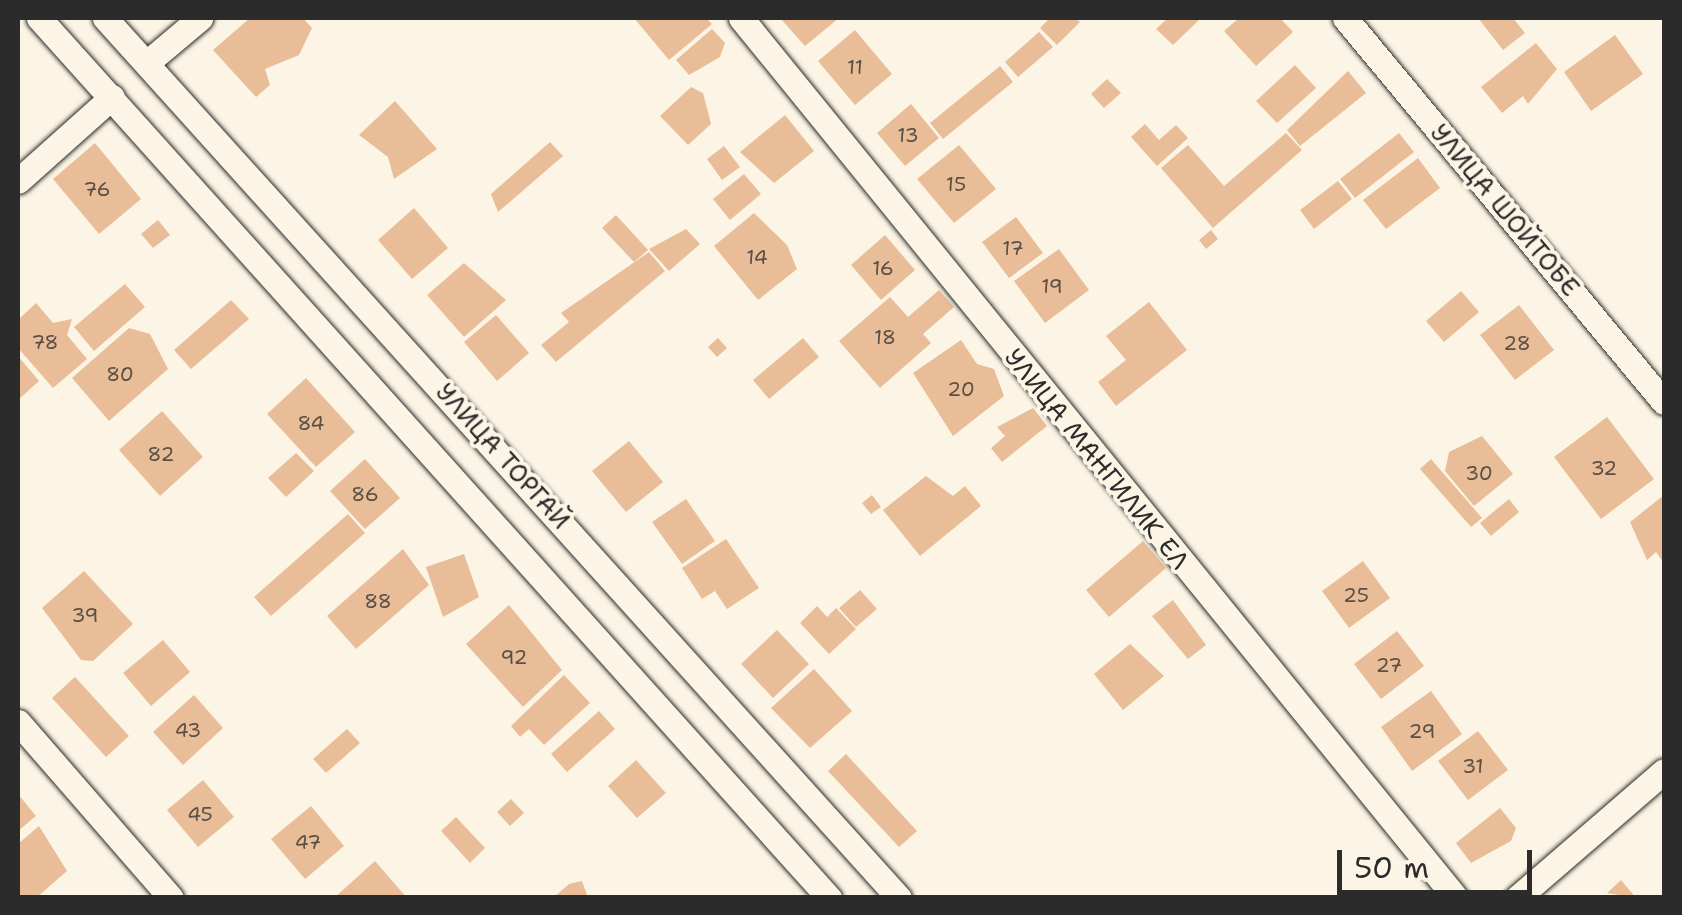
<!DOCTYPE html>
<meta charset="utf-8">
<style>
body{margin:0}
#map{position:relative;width:1682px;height:915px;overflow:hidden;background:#fcf5e5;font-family:"Shantell Sans",sans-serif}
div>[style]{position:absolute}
.building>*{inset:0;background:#e8bd98}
.roads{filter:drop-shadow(0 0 2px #2b2b2b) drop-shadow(0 0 2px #2b2b2b)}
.minor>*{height:25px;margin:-12.5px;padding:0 12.5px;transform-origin:12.5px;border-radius:12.5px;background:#fcf5e5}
span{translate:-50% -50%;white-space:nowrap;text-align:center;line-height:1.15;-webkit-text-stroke:8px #fcf5e5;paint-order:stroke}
.number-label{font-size:20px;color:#5a5046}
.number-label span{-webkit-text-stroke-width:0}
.street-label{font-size:25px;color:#2b2b2b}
.frame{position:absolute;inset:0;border:20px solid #2b2b2b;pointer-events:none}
.scale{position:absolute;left:1337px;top:850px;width:195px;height:45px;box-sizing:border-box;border:5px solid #2b2b2b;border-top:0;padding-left:12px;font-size:30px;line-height:35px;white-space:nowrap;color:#2b2b2b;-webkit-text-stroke:8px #fcf5e5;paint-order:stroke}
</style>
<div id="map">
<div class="building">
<i style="clip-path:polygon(250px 18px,303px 18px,312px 28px,299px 55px,265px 69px,270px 85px,256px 97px,213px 50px)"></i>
<i style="clip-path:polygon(634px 18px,706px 18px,712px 24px,669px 60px)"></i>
<i style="clip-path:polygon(780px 18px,839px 18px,805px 46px)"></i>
<i style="clip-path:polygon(1050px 18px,1075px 18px,1080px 22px,1057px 45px,1040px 28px)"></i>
<i style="clip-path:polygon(1168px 18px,1201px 18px,1173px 45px,1156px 29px)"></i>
<i style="clip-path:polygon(1239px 18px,1280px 18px,1293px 32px,1256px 66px,1224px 31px)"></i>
<i style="clip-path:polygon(1478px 18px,1513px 18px,1525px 33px,1503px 50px)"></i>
<i style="clip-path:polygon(712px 29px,725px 43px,720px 57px,689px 75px,676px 60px)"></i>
<i style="clip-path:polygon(855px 30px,892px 74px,855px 105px,818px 61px)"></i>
<i style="clip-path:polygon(1039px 32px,1053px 47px,1018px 77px,1005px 62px)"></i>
<i style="clip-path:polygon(1615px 35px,1643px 74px,1591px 111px,1564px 72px)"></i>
<i style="clip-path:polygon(1536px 43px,1557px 69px,1528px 104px,1523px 96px,1502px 113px,1481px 87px)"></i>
<i style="clip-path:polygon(1295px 65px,1316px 88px,1277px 123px,1256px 101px)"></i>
<i style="clip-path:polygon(1000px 66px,1013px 82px,943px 139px,930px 123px)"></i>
<i style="clip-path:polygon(1348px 71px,1366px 93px,1300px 146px,1287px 130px)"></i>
<i style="clip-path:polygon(1107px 79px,1121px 93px,1104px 108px,1091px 94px)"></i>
<i style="clip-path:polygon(691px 87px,703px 93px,711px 124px,688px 145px,660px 116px)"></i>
<i style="clip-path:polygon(395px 101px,437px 149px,394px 179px,388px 157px,359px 135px)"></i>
<i style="clip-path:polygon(911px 104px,939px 138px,905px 166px,877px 133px)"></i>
<i style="clip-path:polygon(785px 115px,814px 151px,774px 183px,740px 152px)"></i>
<i style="clip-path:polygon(1145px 124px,1159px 140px,1176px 125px,1188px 138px,1157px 166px,1131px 137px)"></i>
<i style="clip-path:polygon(1286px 133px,1302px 150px,1213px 228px,1161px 168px,1188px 145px,1224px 186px)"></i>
<i style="clip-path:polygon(1399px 133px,1414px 152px,1355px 198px,1340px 179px)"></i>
<i style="clip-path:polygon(550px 142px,563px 156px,498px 212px,491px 194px)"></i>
<i style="clip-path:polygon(95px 143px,141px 199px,99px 234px,53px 179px)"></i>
<i style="clip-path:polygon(959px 145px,996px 189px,954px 223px,917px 179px)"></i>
<i style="clip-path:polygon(724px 146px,740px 167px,722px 180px,707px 159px)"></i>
<i style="clip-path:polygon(1418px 158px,1440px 188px,1386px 229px,1363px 200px)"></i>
<i style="clip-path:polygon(744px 174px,761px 194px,730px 220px,713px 199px)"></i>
<i style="clip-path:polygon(1338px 181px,1352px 199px,1314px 229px,1300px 210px)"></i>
<i style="clip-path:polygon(414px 208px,448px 248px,412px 279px,378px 240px)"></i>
<i style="clip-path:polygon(754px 213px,787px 245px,797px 269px,758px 300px,714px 246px)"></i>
<i style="clip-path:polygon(616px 215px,648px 250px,634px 262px,602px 228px)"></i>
<i style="clip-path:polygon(1016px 217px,1043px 253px,1009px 278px,982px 242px)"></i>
<i style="clip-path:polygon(158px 220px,170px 235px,153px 248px,141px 234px)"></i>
<i style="clip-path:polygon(686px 229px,700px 244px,669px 271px,649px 249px)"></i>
<i style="clip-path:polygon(1211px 230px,1218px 239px,1206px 249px,1199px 240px)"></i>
<i style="clip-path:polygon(885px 235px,915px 270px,881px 300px,851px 265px)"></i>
<i style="clip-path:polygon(1059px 249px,1089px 290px,1045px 323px,1014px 281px)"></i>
<i style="clip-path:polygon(649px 252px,665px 271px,556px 362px,541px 345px,569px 322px,561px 313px)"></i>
<i style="clip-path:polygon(464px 263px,506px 300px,464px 337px,427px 295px)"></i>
<i style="clip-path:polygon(125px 284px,145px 307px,94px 351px,74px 327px)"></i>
<i style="clip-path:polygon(939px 290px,954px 307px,923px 334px,931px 343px,880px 388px,839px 341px,890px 297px,908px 317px)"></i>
<i style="clip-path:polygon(1461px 291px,1479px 312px,1444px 342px,1426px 321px)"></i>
<i style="clip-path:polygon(231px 300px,249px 319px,191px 369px,174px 350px)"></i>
<i style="clip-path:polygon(1149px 302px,1187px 350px,1116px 406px,1098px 382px,1126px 360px,1106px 336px)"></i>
<i style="clip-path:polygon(36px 303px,53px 323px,72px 319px,67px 335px,87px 359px,53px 388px,18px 348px,18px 320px)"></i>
<i style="clip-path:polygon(1519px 305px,1554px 350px,1515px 380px,1480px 335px)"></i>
<i style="clip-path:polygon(496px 315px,529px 353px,497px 381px,464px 342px)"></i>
<i style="clip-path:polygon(129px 328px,150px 334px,168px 369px,109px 421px,72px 378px)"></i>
<i style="clip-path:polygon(718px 338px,727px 348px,717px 357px,708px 347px)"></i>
<i style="clip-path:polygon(803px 338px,819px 357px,769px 399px,753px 380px)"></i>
<i style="clip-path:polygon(961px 340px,977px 364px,994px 369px,1004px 396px,953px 436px,913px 373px)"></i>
<i style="clip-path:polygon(18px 356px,39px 381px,18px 400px)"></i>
<i style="clip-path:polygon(306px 378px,355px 432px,316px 467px,267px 414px)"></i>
<i style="clip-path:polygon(1033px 408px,1047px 426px,1002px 462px,991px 448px,1005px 436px,997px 427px)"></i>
<i style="clip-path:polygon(162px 411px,203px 457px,160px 496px,119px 450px)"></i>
<i style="clip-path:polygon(1607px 417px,1654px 479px,1601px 519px,1554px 457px)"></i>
<i style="clip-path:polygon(1482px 436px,1513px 474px,1474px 506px,1445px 471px,1449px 452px)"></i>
<i style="clip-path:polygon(629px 441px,663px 482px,626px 512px,592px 471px)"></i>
<i style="clip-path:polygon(296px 453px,314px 471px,286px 497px,268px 478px)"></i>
<i style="clip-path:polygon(365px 459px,400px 498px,365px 529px,330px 491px)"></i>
<i style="clip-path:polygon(1431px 459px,1482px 518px,1471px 527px,1420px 469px)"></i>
<i style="clip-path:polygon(926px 476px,953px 496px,965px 486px,981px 506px,920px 556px,883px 510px)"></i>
<i style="clip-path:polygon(872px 495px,881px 507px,871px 514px,862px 503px)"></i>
<i style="clip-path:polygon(1664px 495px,1664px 563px,1656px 552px,1647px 560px,1630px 522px)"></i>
<i style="clip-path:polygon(686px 499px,715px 541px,682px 564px,652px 522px)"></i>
<i style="clip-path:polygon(1509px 499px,1519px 512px,1491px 536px,1480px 523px)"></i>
<i style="clip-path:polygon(348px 514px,365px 533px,271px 616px,254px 597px)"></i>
<i style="clip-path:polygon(726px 539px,759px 588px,727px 609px,715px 591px,702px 599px,682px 568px)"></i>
<i style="clip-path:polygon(1143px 541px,1166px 568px,1109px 617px,1086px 590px)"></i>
<i style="clip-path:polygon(403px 549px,429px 585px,356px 649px,327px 616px)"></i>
<i style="clip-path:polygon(464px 554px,479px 597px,443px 617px,426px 567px)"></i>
<i style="clip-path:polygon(1363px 561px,1390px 598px,1349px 628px,1322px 591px)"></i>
<i style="clip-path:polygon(84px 571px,133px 624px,93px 661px,81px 660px,42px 608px)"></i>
<i style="clip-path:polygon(860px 590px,877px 609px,856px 627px,839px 608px)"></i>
<i style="clip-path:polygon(1173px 600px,1206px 645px,1188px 659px,1152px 616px)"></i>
<i style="clip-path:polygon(509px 605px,562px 670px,523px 707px,466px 644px)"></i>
<i style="clip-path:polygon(817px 606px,827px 617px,836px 608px,856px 629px,829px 654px,800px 623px)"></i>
<i style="clip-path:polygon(777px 630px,809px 664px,773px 698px,741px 664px)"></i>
<i style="clip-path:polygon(1397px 631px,1424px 666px,1381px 699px,1354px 664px)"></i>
<i style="clip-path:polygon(163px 640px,190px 672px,151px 706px,123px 673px)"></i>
<i style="clip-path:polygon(1130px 644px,1164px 676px,1123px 710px,1094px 674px)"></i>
<i style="clip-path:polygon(814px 669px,852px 711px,810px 748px,771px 708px)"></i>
<i style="clip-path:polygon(564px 675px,590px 703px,544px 745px,529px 729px,520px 737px,511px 726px)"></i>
<i style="clip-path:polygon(75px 677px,129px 736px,106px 757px,52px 698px)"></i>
<i style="clip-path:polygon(1431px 691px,1462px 734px,1412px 771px,1381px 727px)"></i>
<i style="clip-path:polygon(194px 695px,223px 728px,183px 765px,153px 732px)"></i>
<i style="clip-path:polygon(599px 711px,615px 729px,567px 772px,551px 754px)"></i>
<i style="clip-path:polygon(347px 729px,360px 743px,326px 773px,313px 759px)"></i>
<i style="clip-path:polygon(1478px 731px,1508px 770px,1468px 800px,1438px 761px)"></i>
<i style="clip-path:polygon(846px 754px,917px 831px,899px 847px,828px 771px)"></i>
<i style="clip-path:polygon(636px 760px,666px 793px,637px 818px,608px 786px)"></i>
<i style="clip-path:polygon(203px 780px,234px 817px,198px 847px,167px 810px)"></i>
<i style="clip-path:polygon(18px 794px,36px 816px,18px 831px)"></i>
<i style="clip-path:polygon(511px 799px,524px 813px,510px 826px,497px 812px)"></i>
<i style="clip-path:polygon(311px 806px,344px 846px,305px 879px,271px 839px)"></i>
<i style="clip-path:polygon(1500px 808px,1516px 828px,1511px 841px,1471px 863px,1456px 843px)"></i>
<i style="clip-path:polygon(456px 817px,485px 848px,470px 863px,441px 831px)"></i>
<i style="clip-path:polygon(39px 826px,67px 871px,36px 898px,18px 898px,18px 844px)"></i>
<i style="clip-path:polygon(375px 861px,407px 898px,334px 898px)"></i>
<i style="clip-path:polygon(1621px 880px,1636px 898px,1607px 893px)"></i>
<i style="clip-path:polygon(582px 881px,588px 898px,553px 898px,569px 884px)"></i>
</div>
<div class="roads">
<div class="minor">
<i style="left:39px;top:18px;width:1183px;rotate:48.08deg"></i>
<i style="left:105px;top:18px;width:1185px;rotate:47.94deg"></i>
<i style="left:741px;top:18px;width:1134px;rotate:50.91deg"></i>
<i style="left:1345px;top:18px;width:499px;rotate:50.3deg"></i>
<i style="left:149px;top:61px;width:67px;rotate:-40.1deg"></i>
<i style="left:18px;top:181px;width:126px;rotate:-41.8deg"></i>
<i style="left:18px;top:722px;width:233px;rotate:49deg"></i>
<i style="left:1517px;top:898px;width:194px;rotate:-40.8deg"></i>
</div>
</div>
<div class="number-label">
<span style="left:855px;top:67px">11</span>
<span style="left:908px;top:135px">13</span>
<span style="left:956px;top:184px">15</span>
<span style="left:97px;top:189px">76</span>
<span style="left:1013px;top:248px">17</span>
<span style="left:757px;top:257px">14</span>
<span style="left:883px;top:268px">16</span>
<span style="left:1052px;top:286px">19</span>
<span style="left:885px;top:337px">18</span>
<span style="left:45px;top:342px">78</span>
<span style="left:1517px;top:343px">28</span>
<span style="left:120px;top:374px">80</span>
<span style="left:961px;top:389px">20</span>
<span style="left:311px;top:423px">84</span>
<span style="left:161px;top:454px">82</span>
<span style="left:1604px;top:468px">32</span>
<span style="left:1479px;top:473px">30</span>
<span style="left:365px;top:494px">86</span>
<span style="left:1356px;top:595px">25</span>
<span style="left:378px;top:601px">88</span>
<span style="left:85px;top:615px">39</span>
<span style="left:514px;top:657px">92</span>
<span style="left:1389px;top:665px">27</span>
<span style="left:188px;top:730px">43</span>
<span style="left:1422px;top:731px">29</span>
<span style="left:1473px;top:766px">31</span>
<span style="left:200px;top:814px">45</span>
<span style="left:308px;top:842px">47</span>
</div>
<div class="street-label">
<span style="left:1505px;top:210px;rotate:50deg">УЛИЦА ШОЙТОБЕ</span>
<span style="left:503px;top:456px;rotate:48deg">УЛИЦА ТОРГАЙ</span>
<span style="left:1097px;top:459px;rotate:51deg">УЛИЦА МАНГИЛИК ЕЛ</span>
</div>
<div class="frame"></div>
<div class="scale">50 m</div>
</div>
